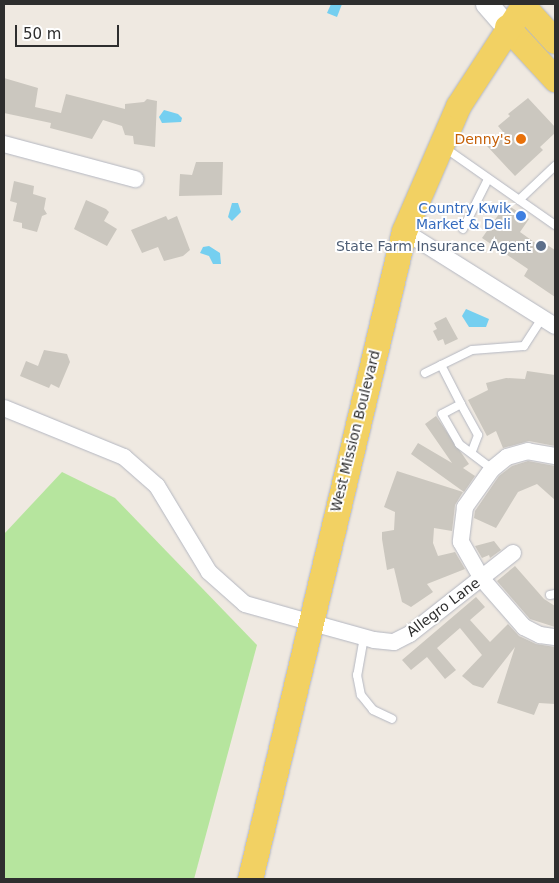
<!DOCTYPE html>
<style>
body{margin:0}
#map{position:relative;width:559px;height:883px;overflow:hidden;background:#efe9e1;font-family:"DejaVu Sans",sans-serif}
div>[style]{position:absolute}
.green>*{inset:0;background:#b6e59e}
.water>*{inset:0;background:#75cff0}
.building>*{inset:0;background:#cbc7bf}
.roads{filter:drop-shadow(0 0 1px #b4b7c1) drop-shadow(0 0 1px #b4b7c1)}
.service>*{height:8px;margin:-4px;padding:0 4px;transform-origin:4px;border-radius:4px;background:#fff}
.minor>*{height:16px;margin:-8px;padding:0 8px;transform-origin:8px;border-radius:8px;background:#fff}
.secondary>*{height:22px;margin:-11px;padding:0 11px;transform-origin:11px;border-radius:11px;background:#fff}
.primary>*{height:25px;margin:-12.5px;padding:0 12.5px;transform-origin:12.5px;border-radius:12.5px;background:#f2d163}
.dots>*{width:14px;height:14px;translate:-50% -50%;box-sizing:border-box;border:2px solid #fff;border-radius:50%}
span{translate:-50% -50%;white-space:nowrap;text-align:center;line-height:1.15;-webkit-text-stroke:4px #fff;paint-order:stroke}
.food-label{font-size:14px;color:#c56008}
.right{translate:-100% -50%;text-align:right}
.shop-label{font-size:14px;color:#366cbe}
.service-label{font-size:14px;color:#4e5e75}
.street-label{font-size:14px;color:#2e2e2e}
.frame{position:absolute;inset:0;border:5px solid #2e2e2e;pointer-events:none}
.scale{position:absolute;left:15px;top:25px;width:104px;height:22px;box-sizing:border-box;border:2px solid #2e2e2e;border-top:0;padding-left:6px;font-size:15px;line-height:18px;white-space:nowrap;color:#2e2e2e;-webkit-text-stroke:4px #fff;paint-order:stroke}
</style>
<div id="map">
<div class="green">
<i style="clip-path:polygon(62px 472px,115px 498px,257px 645px,194px 879px,4px 879px,4px 534px)"></i>
</div>
<div class="water">
<i style="clip-path:polygon(331px 4px,342px 4px,337px 17px,327px 13px)"></i>
<i style="clip-path:polygon(164px 110px,178px 114px,182px 118px,181px 122px,162px 123px,159px 117px)"></i>
<i style="clip-path:polygon(232px 203px,238px 203px,241px 212px,232px 221px,228px 217px)"></i>
<i style="clip-path:polygon(209px 246px,220px 253px,221px 264px,213px 264px,209px 256px,200px 253px,203px 247px)"></i>
<i style="clip-path:polygon(466px 309px,489px 319px,486px 327px,469px 327px,462px 316px)"></i>
</div>
<div class="building">
<i style="clip-path:polygon(4px 78px,38px 88px,35px 107px,61px 113px,66px 94px,125px 109px,125px 104px,144px 102px,147px 99px,157px 101px,155px 147px,134px 144px,133px 136px,125px 135px,122px 126px,103px 120px,92px 139px,50px 128px,51px 123px,4px 113px)"></i>
<i style="clip-path:polygon(528px 98px,555px 127px,555px 133px,540px 147px,543px 150px,515px 176px,487px 146px,503px 132px,498px 126px,510px 116px,508px 114px)"></i>
<i style="clip-path:polygon(196px 162px,223px 162px,222px 195px,179px 196px,180px 174px,192px 175px)"></i>
<i style="clip-path:polygon(14px 181px,34px 186px,33px 194px,46px 198px,44px 209px,47px 214px,42px 216px,37px 232px,22px 228px,22px 223px,13px 221px,17px 203px,10px 201px)"></i>
<i style="clip-path:polygon(86px 200px,106px 209px,109px 212px,104px 221px,117px 229px,107px 246px,74px 229px)"></i>
<i style="clip-path:polygon(506px 204px,529px 219px,520px 232px,541px 247px,544px 243px,555px 250px,555px 297px,524px 276px,528px 269px,482px 238px)"></i>
<i style="clip-path:polygon(166px 216px,168px 220px,177px 216px,190px 250px,183px 256px,164px 261px,158px 247px,142px 253px,131px 230px)"></i>
<i style="clip-path:polygon(446px 317px,458px 339px,445px 345px,443px 339px,438px 341px,433px 331px,437px 329px,434px 323px)"></i>
<i style="clip-path:polygon(44px 350px,67px 354px,70px 362px,59px 388px,51px 384px,49px 388px,20px 376px,26px 361px,38px 366px)"></i>
<i style="clip-path:polygon(527px 371px,555px 375px,555px 446px,529px 441px,503px 448px,496px 431px,487px 436px,468px 400px,488px 390px,486px 383px,506px 378px,525px 379px)"></i>
<i style="clip-path:polygon(436px 416px,469px 464px,463px 468px,475px 476px,464px 492px,411px 454px,418px 443px,452px 463px,425px 424px)"></i>
<i style="clip-path:polygon(528px 461px,555px 466px,555px 500px,537px 484px,518px 492px,496px 528px,474px 518px,475px 511px,499px 476px,512px 466px)"></i>
<i style="clip-path:polygon(397px 471px,463px 492px,455px 505px,452px 531px,434px 528px,433px 543px,438px 556px,455px 552px,465px 569px,427px 584px,433px 592px,411px 607px,402px 602px,394px 568px,387px 570px,382px 539px,382px 532px,394px 530px,395px 512px,384px 507px)"></i>
<i style="clip-path:polygon(494px 541px,501px 550px,490px 558px,489px 555px,482px 558px,475px 546px)"></i>
<i style="clip-path:polygon(515px 566px,544px 599px,555px 606px,555px 627px,530px 619px,497px 581px)"></i>
<i style="clip-path:polygon(476px 597px,485px 607px,470px 620px,490px 642px,508px 624px,519px 636px,536px 644px,555px 647px,555px 704px,539px 703px,534px 715px,497px 703px,515px 647px,483px 688px,473px 685px,462px 676px,482px 655px,460px 628px,437px 648px,456px 670px,445px 679px,427px 657px,411px 670px,402px 660px)"></i>
</div>
<div class="roads">
<div class="service">
<i style="left:445px;top:148px;width:134px;rotate:35deg"></i>
<i style="left:519px;top:200px;width:50px;rotate:-43.4deg"></i>
<i style="left:463px;top:229px;width:56px;rotate:-63.4deg"></i>
<i style="left:441px;top:365px;width:44px;rotate:62.9deg"></i>
<i style="left:425px;top:373px;width:52px;rotate:-26.1deg"></i>
<i style="left:472px;top:350px;width:52px;rotate:-4.4deg"></i>
<i style="left:524px;top:346px;width:35px;rotate:-57deg"></i>
<i style="left:472px;top:451px;width:17px;rotate:-69deg"></i>
<i style="left:478px;top:435px;width:35px;rotate:-119deg"></i>
<i style="left:461px;top:404px;width:21px;rotate:152deg"></i>
<i style="left:442px;top:414px;width:34px;rotate:60deg"></i>
<i style="left:459px;top:444px;width:41px;rotate:37.1deg"></i>
<i style="left:550px;top:595px;width:5px;rotate:-11deg"></i>
<i style="left:364px;top:637px;width:39px;rotate:100deg"></i>
<i style="left:357px;top:675px;width:20px;rotate:79deg"></i>
<i style="left:361px;top:695px;width:19px;rotate:51deg"></i>
<i style="left:373px;top:710px;width:21px;rotate:25deg"></i>
</div>
<div class="minor">
<i style="left:4px;top:144px;width:136px;rotate:15deg"></i>
<i style="left:404px;top:231px;width:178px;rotate:32.2deg"></i>
<i style="left:4px;top:408px;width:130px;rotate:22.2deg"></i>
<i style="left:124px;top:457px;width:44px;rotate:41.3deg"></i>
<i style="left:157px;top:486px;width:100px;rotate:58.8deg"></i>
<i style="left:209px;top:572px;width:48px;rotate:41.6deg"></i>
<i style="left:245px;top:604px;width:66px;rotate:15.7deg"></i>
<i style="left:309px;top:622px;width:67px;rotate:15.5deg"></i>
<i style="left:374px;top:640px;width:20px;rotate:6deg"></i>
<i style="left:394px;top:642px;width:18px;rotate:-27deg"></i>
<i style="left:410px;top:634px;width:131px;rotate:-38.2deg"></i>
<i style="left:555px;top:456px;width:27px;rotate:-170deg"></i>
<i style="left:528px;top:451px;width:22px;rotate:164deg"></i>
<i style="left:507px;top:457px;width:19px;rotate:141deg"></i>
<i style="left:492px;top:469px;width:47px;rotate:125.4deg"></i>
<i style="left:465px;top:507px;width:35px;rotate:97deg"></i>
<i style="left:461px;top:542px;width:43px;rotate:60.4deg"></i>
<i style="left:482px;top:579px;width:64px;rotate:48.8deg"></i>
<i style="left:524px;top:627px;width:18px;rotate:27deg"></i>
<i style="left:540px;top:635px;width:15px;rotate:8deg"></i>
</div>
<div class="secondary">
<i style="left:487px;top:4px;width:30px;rotate:49deg"></i>
</div>
<div class="primary">
<i style="left:507px;top:27px;width:71px;rotate:47.3deg"></i>
<i style="left:250px;top:879px;width:666px;rotate:-76.63deg"></i>
<i style="left:404px;top:231px;width:136px;rotate:-66.6deg"></i>
<i style="left:458px;top:106px;width:119px;rotate:-57deg"></i>
<i style="left:523px;top:6px;width:47px;rotate:47.6deg"></i>
</div>
</div>
<div class="dots">
<i style="left:521px;top:139px;background:#e8710a"></i>
<i style="left:521px;top:216px;background:#3f7fe0"></i>
<i style="left:541px;top:246px;background:#5c6f8a"></i>
</div>
<div class="food-label">
<span class="right" style="left:511px;top:139px">Denny's</span>
</div>
<div class="shop-label">
<span class="right" style="left:511px;top:216px">Country Kwik<br>Market &amp; Deli</span>
</div>
<div class="service-label">
<span class="right" style="left:531px;top:246px">State Farm Insurance Agent</span>
</div>
<div class="street-label">
<span style="left:355px;top:431px;rotate:-76deg">West Mission Boulevard</span>
<span style="left:443px;top:607px;rotate:-37deg">Allegro Lane</span>
</div>
<div class="frame"></div>
<div class="scale">50 m</div>
</div>
